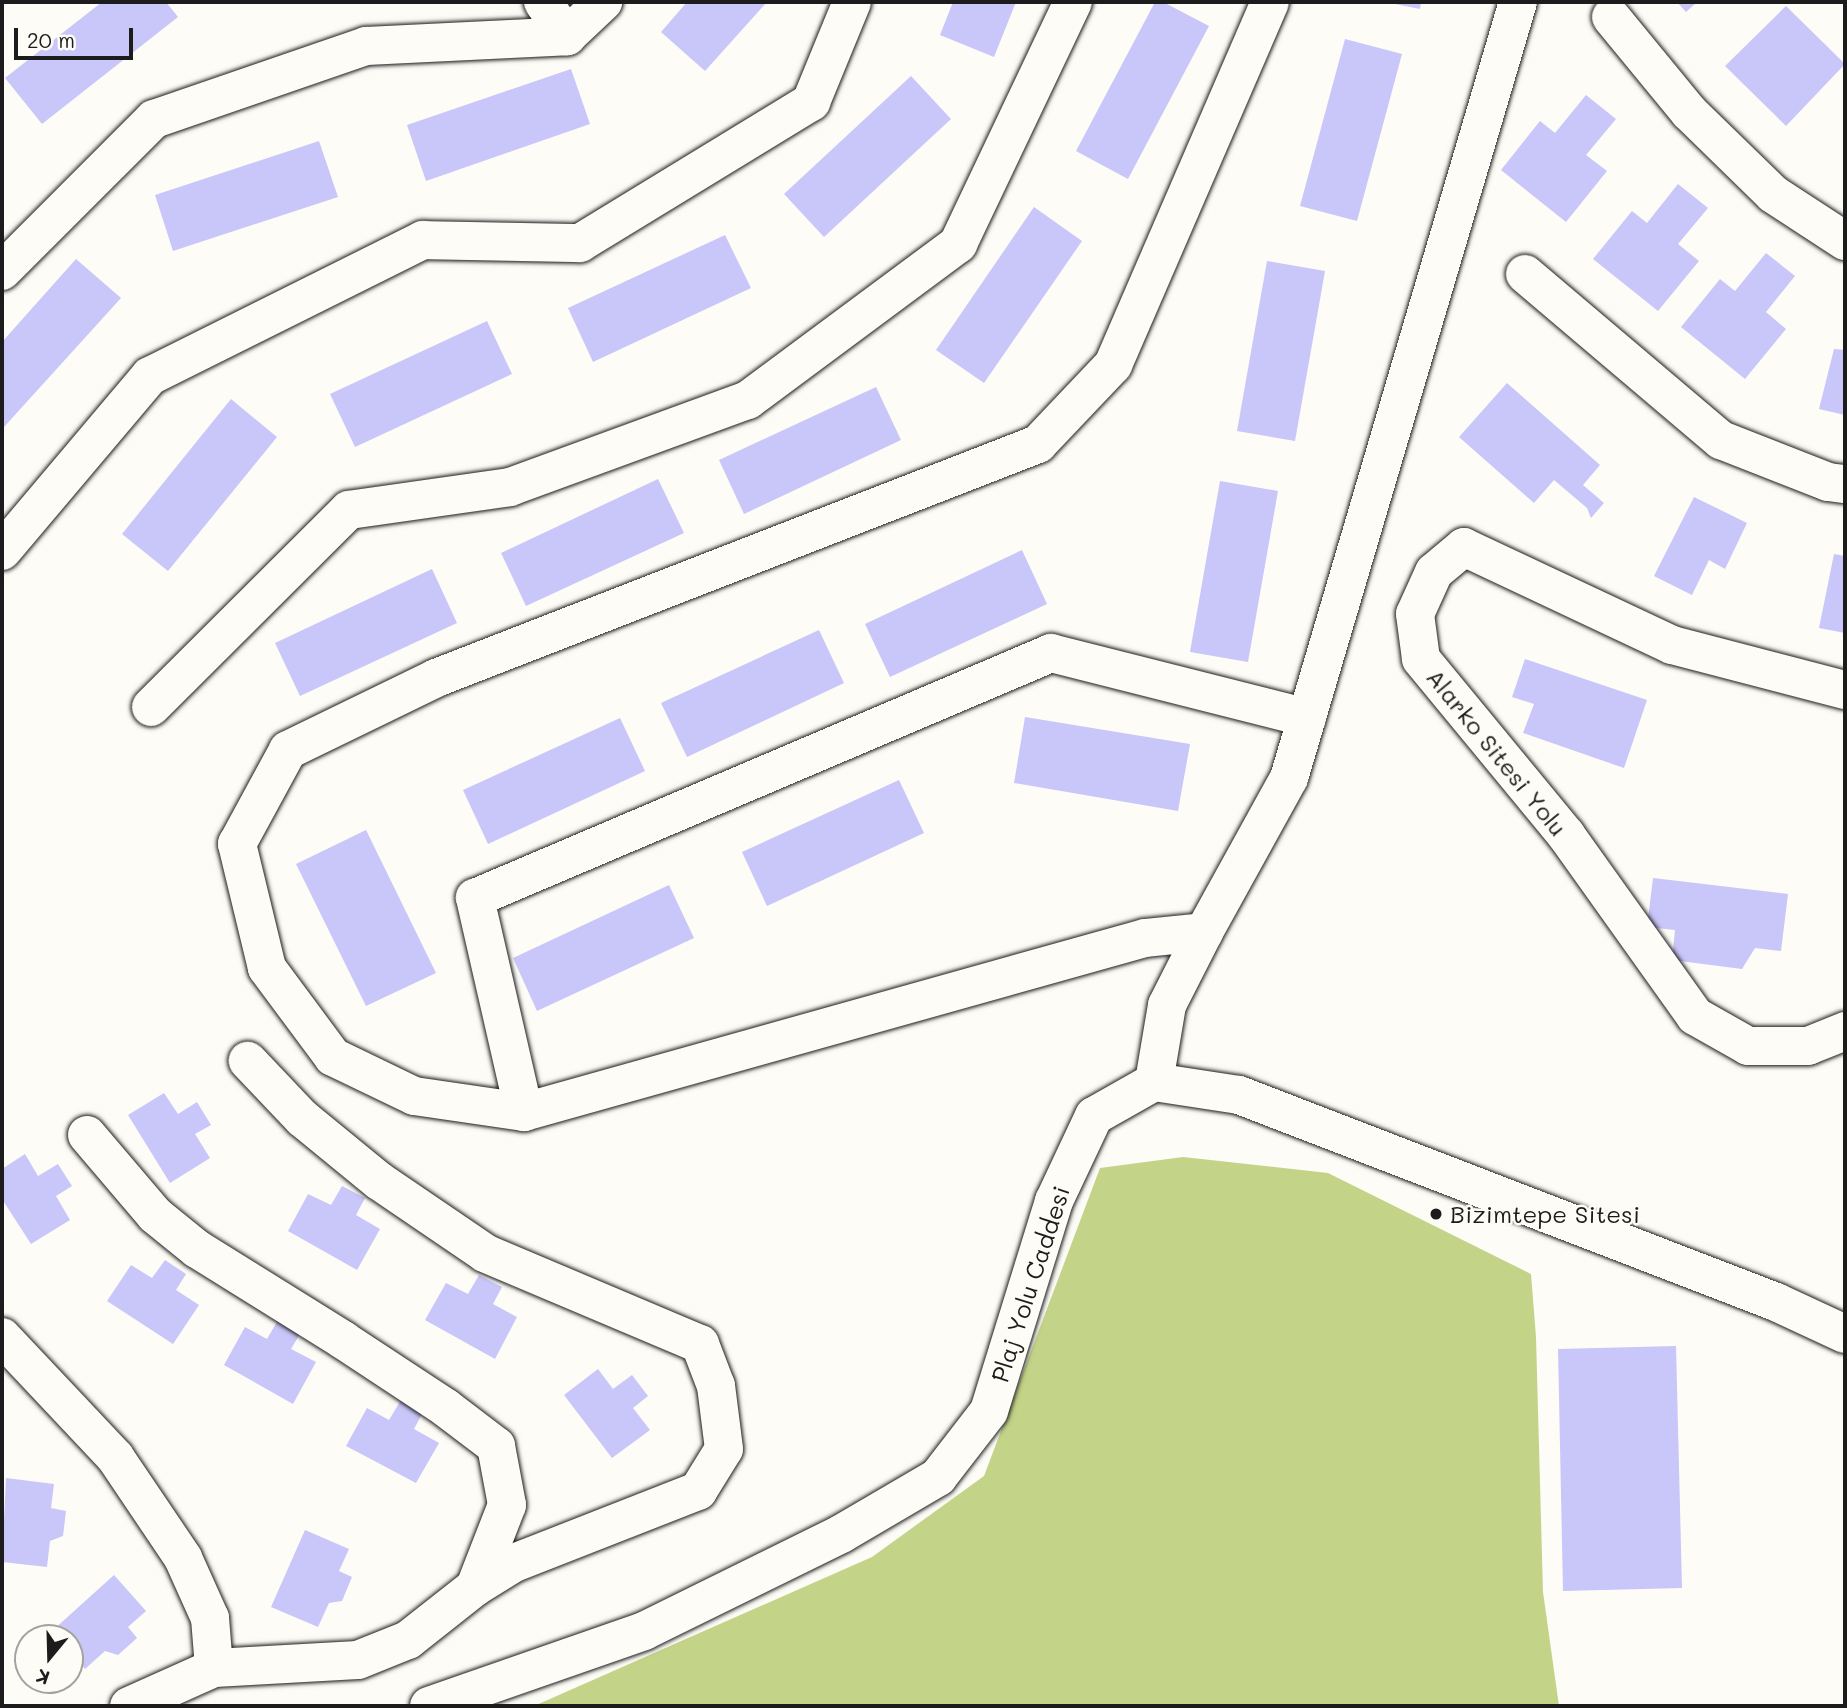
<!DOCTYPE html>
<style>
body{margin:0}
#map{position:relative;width:1847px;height:1708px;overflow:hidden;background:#fdfcf7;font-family:Mali,sans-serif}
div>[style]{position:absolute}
.green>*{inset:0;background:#c3d489}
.building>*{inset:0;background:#c9c6f9}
.roads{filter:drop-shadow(0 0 2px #1c1c1c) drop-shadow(0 0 2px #1c1c1c)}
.minor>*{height:38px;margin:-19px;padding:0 19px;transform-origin:19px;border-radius:19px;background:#fdfcf7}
.dots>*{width:19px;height:19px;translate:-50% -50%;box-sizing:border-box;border:4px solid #fdfcf7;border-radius:50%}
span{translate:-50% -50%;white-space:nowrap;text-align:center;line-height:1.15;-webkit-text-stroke:5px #fdfcf7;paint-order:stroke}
.street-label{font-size:24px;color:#1c1c1c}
.poi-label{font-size:24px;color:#1c1c1c}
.left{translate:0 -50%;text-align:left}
.frame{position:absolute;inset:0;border:4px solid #1c1c1c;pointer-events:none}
.north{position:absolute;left:14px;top:1624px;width:70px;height:70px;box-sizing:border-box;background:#fdfcf7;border:2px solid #a3a29f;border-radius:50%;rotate:199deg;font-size:19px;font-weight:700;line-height:28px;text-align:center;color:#1c1c1c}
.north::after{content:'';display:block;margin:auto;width:24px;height:32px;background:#1c1c1c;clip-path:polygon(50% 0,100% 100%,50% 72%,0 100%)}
.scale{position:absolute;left:14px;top:28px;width:119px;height:32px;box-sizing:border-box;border:4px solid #1c1c1c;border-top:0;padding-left:9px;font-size:21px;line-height:24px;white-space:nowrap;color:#1c1c1c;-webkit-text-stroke:5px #fdfcf7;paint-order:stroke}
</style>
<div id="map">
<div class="green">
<i style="clip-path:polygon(1183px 1157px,1328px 1173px,1531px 1274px,1536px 1337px,1543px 1592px,1559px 1706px,534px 1706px,872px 1557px,984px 1476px,1100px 1168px)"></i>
</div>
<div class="building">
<i style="clip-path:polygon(102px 2px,166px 2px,178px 17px,42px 124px,5px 78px)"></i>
<i style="clip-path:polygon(687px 2px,767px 2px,705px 71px,661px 32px)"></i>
<i style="clip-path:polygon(953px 2px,1016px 2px,994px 57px,940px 35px)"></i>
<i style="clip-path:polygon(1155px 2px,1163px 2px,1209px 26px,1128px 179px,1076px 151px)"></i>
<i style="clip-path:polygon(1385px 2px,1421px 2px,1420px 9px)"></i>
<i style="clip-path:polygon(1677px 2px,1697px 2px,1686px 12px)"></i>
<i style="clip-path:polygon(1786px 6px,1845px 64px,1786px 126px,1725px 66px)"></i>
<i style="clip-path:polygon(1345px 39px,1402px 54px,1357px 221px,1300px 206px)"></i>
<i style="clip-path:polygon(571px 69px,590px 124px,426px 181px,407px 125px)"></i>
<i style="clip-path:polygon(911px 76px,951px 119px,824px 237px,784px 194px)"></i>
<i style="clip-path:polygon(1586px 95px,1616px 119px,1586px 155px,1607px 171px,1566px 222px,1501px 170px,1540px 121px,1555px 133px)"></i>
<i style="clip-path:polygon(319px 141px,338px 197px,173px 251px,155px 195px)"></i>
<i style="clip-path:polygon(1678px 184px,1708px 208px,1678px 244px,1699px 261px,1658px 311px,1593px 259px,1632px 211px,1647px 223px)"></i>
<i style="clip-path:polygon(1034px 207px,1082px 241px,984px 383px,936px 350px)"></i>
<i style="clip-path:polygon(725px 235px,751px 288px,593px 362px,568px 308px)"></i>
<i style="clip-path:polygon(1766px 253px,1795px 276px,1766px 312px,1786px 329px,1745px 379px,1681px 327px,1720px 279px,1735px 291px)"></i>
<i style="clip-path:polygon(76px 259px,121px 298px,4px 427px,2px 425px,2px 342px)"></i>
<i style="clip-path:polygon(1267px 261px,1325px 271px,1295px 441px,1237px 431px)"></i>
<i style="clip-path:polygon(487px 321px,512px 374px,355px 447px,330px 394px)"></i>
<i style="clip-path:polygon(1834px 349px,1845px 350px,1845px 415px,1819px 409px)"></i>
<i style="clip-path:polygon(1507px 383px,1600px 465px,1583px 485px,1604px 503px,1591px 518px,1587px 508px,1554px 480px,1534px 503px,1459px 437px)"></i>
<i style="clip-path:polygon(876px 387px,901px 440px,744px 514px,719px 460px)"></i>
<i style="clip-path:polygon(231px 399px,277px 437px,168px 571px,122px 534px)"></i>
<i style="clip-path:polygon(658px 479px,684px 533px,526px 606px,501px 553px)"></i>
<i style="clip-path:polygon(1220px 481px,1278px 491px,1248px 662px,1190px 652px)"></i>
<i style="clip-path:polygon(1694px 497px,1747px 523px,1725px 569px,1709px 560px,1692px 595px,1654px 576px)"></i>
<i style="clip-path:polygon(1022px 550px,1047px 604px,890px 677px,865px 624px)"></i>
<i style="clip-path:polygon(1834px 554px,1845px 556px,1845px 633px,1819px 628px)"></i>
<i style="clip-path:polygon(432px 569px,457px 623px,300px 696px,275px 643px)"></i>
<i style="clip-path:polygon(819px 630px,844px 683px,687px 757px,661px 703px)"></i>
<i style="clip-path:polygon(1525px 659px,1647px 700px,1624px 768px,1523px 733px,1534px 704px,1512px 697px)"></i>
<i style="clip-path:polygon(1025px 717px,1190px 744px,1178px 811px,1014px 783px)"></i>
<i style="clip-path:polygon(620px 718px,645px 771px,488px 844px,463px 790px)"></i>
<i style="clip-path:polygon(899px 780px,924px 833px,767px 906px,742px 852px)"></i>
<i style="clip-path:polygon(366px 830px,436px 973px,366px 1006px,296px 864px)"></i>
<i style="clip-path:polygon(1653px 878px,1788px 894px,1781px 951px,1755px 948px,1742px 969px,1672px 960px,1675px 930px,1647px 927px)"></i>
<i style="clip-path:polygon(669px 885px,694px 938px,537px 1011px,513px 958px)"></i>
<i style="clip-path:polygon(164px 1093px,178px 1114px,197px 1102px,211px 1125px,195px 1134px,210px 1158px,170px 1183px,128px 1115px)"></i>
<i style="clip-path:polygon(25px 1154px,38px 1176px,58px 1164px,72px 1186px,56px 1196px,70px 1220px,31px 1244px,2px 1199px,2px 1169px)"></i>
<i style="clip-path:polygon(342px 1186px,365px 1198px,356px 1215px,380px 1229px,357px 1270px,288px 1231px,308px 1194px,331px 1205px)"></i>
<i style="clip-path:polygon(165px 1260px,186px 1274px,176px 1290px,199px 1305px,173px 1344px,107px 1301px,131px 1265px,152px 1278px)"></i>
<i style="clip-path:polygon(479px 1275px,502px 1287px,493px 1304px,517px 1317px,495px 1359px,425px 1320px,446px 1283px,468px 1294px)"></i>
<i style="clip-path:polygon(278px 1320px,301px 1332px,291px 1349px,316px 1362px,293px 1404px,224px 1365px,245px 1327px,267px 1339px)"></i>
<i style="clip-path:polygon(1676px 1346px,1682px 1588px,1563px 1591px,1558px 1349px)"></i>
<i style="clip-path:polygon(598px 1369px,613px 1389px,632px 1375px,648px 1396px,633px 1408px,650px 1430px,612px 1458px,564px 1395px)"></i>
<i style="clip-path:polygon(401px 1400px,423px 1412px,414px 1429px,439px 1443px,416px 1483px,346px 1446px,367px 1408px,389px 1420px)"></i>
<i style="clip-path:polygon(6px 1478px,54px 1484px,51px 1508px,66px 1511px,63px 1536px,50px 1541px,47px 1567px,2px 1562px)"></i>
<i style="clip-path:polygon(305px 1530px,349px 1549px,339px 1571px,352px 1577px,342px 1601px,329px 1603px,318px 1627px,271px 1607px)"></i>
<i style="clip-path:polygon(114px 1575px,146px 1611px,128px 1627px,137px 1638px,118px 1655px,105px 1651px,85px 1669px,70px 1651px,70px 1638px,58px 1638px,52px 1631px)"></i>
</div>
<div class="roads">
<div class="minor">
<i style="left:543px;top:2px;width:42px;rotate:54.8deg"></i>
<i style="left:1611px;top:17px;width:123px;rotate:50.6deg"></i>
<i style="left:1689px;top:112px;width:117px;rotate:44.3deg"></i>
<i style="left:1773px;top:194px;width:86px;rotate:33.1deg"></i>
<i style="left:2px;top:271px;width:215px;rotate:-45deg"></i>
<i style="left:154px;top:119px;width:224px;rotate:-19deg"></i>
<i style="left:366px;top:46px;width:201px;rotate:-2.8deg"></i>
<i style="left:567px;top:36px;width:50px;rotate:-43.4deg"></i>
<i style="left:1525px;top:274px;width:257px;rotate:40.3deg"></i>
<i style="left:1721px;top:440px;width:115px;rotate:21.4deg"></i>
<i style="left:1828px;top:482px;width:17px;rotate:7deg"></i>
<i style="left:2px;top:551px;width:229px;rotate:-49.8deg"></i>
<i style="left:150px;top:376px;width:305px;rotate:-26.5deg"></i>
<i style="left:423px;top:240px;width:157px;rotate:1.1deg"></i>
<i style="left:580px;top:243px;width:271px;rotate:-31.4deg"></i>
<i style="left:811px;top:102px;width:108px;rotate:-67.7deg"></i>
<i style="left:1845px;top:690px;width:179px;rotate:-165.4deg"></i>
<i style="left:1672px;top:645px;width:230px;rotate:-154.8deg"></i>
<i style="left:1464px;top:547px;width:39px;rotate:140deg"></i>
<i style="left:1434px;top:572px;width:46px;rotate:114.3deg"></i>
<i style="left:1415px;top:614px;width:45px;rotate:82.4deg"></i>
<i style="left:1421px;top:659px;width:228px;rotate:50.5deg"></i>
<i style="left:1566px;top:835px;width:222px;rotate:54.5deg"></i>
<i style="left:1695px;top:1016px;width:61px;rotate:29.5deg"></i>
<i style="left:1748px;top:1046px;width:60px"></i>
<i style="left:1808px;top:1046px;width:40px;rotate:-22deg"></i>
<i style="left:151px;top:707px;width:279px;rotate:-44.9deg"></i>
<i style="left:349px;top:510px;width:163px;rotate:-8.1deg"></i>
<i style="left:510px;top:487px;width:253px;rotate:-20.1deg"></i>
<i style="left:748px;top:400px;width:262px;rotate:-36.6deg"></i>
<i style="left:958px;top:244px;width:268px;rotate:-64.6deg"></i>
<i style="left:1204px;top:932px;width:59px;rotate:174.2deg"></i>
<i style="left:1145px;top:938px;width:645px;rotate:164.35deg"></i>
<i style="left:524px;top:1112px;width:111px;rotate:-171.7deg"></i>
<i style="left:414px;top:1096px;width:90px;rotate:-154.3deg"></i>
<i style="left:333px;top:1057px;width:111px;rotate:-126.6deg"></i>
<i style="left:267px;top:968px;width:128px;rotate:-103.6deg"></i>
<i style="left:237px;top:844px;width:107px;rotate:-61.5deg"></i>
<i style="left:288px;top:750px;width:165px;rotate:-25.9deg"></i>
<i style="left:436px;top:678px;width:646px;rotate:-21.24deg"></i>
<i style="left:1038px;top:444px;width:109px;rotate:-46.5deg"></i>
<i style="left:1113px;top:365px;width:395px;rotate:-66.6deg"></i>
<i style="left:1154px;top:1082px;width:78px;rotate:-80.4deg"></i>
<i style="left:1167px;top:1005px;width:82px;rotate:-63.1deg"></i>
<i style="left:1204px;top:932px;width:176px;rotate:-61.1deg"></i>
<i style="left:1289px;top:778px;width:809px;rotate:-73.56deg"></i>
<i style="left:524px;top:1112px;width:220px;rotate:-102.9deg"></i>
<i style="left:475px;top:898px;width:626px;rotate:-23.04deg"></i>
<i style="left:1051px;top:653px;width:264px;rotate:14.2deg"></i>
<i style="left:87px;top:1135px;width:105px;rotate:49.6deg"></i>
<i style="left:155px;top:1215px;width:54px;rotate:39deg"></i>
<i style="left:197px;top:1249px;width:172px;rotate:31.9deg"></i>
<i style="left:343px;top:1340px;width:123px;rotate:33.4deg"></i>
<i style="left:446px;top:1408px;width:63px;rotate:37.2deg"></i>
<i style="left:496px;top:1446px;width:60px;rotate:79.4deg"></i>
<i style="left:507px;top:1505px;width:88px;rotate:111.3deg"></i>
<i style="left:2px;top:1337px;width:165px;rotate:46.7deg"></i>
<i style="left:115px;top:1457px;width:122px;rotate:56deg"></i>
<i style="left:183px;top:1558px;width:66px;rotate:65.8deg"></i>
<i style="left:210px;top:1618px;width:50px;rotate:85.4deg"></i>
<i style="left:214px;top:1668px;width:93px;rotate:155.9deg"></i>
<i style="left:214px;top:1668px;width:144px;rotate:-3.2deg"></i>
<i style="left:358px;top:1660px;width:54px;rotate:-21.8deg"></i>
<i style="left:408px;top:1640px;width:85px;rotate:-38.3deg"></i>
<i style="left:475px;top:1587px;width:46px;rotate:-31.6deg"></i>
<i style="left:514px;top:1563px;width:198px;rotate:-21.4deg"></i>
<i style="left:698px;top:1491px;width:49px;rotate:-58.2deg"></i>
<i style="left:724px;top:1449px;width:64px;rotate:-97.2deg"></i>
<i style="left:716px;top:1386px;width:45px;rotate:-110.9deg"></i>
<i style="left:700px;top:1344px;width:233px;rotate:-157.1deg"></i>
<i style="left:485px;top:1253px;width:128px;rotate:-145.8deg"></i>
<i style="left:379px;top:1181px;width:99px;rotate:-140.7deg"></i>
<i style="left:302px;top:1118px;width:79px;rotate:-133.5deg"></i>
<i style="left:429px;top:1706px;width:228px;rotate:-19.2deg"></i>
<i style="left:644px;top:1631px;width:220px;rotate:-26.2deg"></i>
<i style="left:841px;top:1534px;width:113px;rotate:-30.4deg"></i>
<i style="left:938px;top:1477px;width:83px;rotate:-52.3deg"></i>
<i style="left:989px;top:1411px;width:220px;rotate:-72.8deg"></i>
<i style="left:1054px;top:1201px;width:94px;rotate:-64.8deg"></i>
<i style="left:1094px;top:1116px;width:69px;rotate:-29.5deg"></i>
<i style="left:1154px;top:1082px;width:86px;rotate:8.7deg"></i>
<i style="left:1239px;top:1095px;width:576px;rotate:21.08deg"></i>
<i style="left:1776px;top:1302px;width:76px;rotate:24.9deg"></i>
</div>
</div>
<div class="dots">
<i style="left:1436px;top:1214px;background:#1c1c1c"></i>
</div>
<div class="street-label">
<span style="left:1497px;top:752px;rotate:51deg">Alarko Sitesi Yolu</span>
<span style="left:1030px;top:1284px;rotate:-72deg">Plaj Yolu Caddesi</span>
</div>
<div class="poi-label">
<span class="left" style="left:1450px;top:1214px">Bizimtepe Sitesi</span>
</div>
<div class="frame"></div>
<div class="north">K</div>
<div class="scale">20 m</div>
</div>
